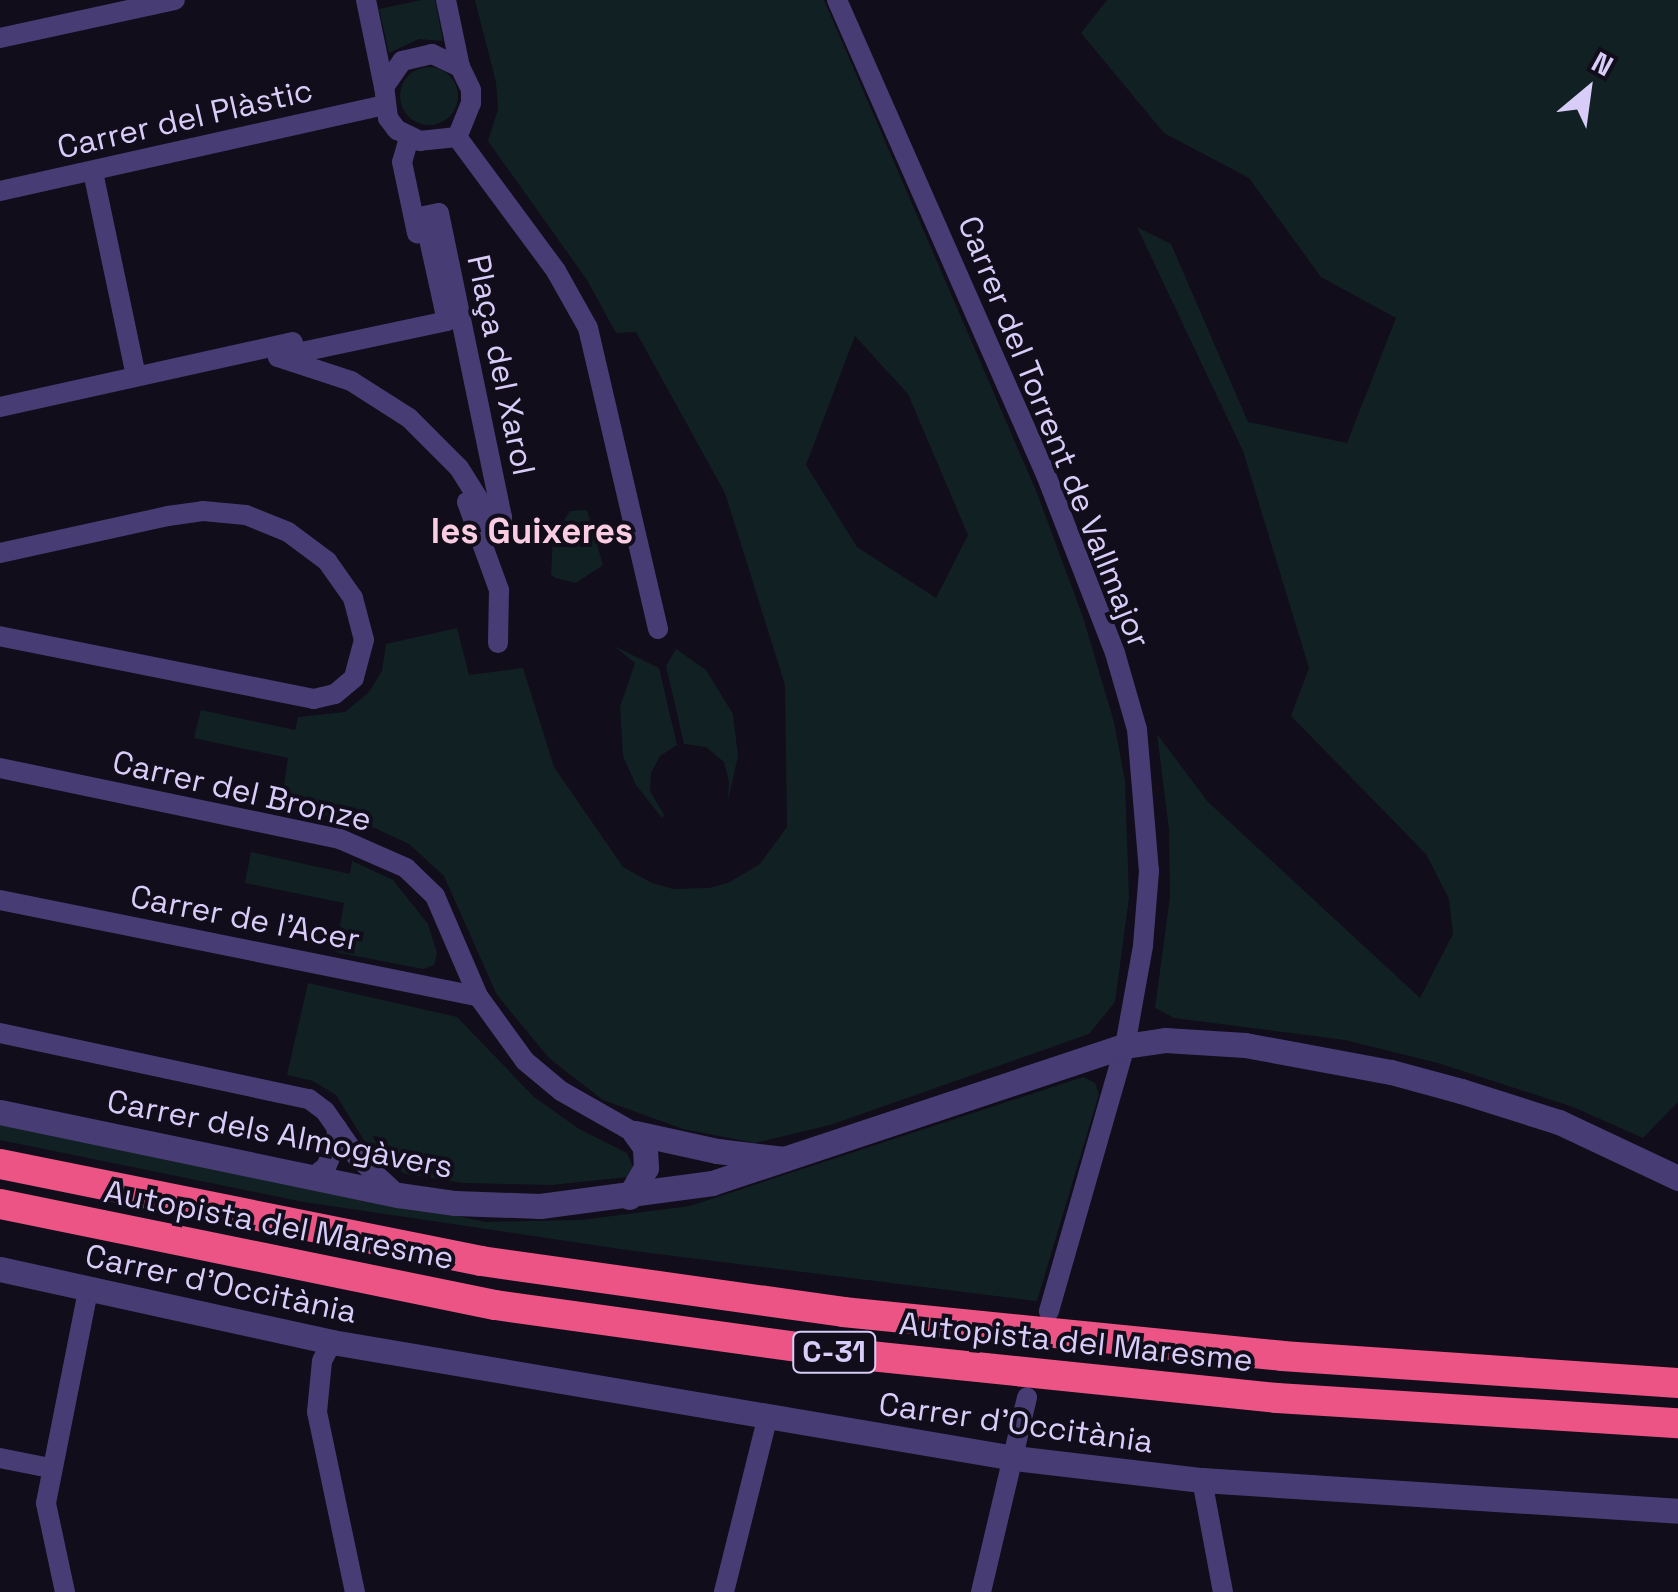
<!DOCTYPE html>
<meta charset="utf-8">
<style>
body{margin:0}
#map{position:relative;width:1678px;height:1592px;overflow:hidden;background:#110d1a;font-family:"Space Grotesk",sans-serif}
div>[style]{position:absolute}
.green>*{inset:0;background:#112123}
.round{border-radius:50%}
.minor>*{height:20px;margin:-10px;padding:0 10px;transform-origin:10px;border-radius:10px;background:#473d74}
.tertiary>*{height:25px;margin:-12.5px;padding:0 12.5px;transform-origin:12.5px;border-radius:12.5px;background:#473d74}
.motorway>*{height:30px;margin:-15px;padding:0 15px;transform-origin:15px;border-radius:15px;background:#ec5486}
span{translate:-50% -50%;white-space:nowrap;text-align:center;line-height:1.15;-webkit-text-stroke:8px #110d1a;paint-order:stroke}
.shield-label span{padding:2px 8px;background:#110d1a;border:2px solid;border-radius:8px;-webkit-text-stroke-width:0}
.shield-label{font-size:30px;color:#d8ccf9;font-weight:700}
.street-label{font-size:32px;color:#d8ccf9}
.neighbourhood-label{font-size:35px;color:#facde3;font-weight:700}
.north{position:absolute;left:1538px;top:40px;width:100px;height:100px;-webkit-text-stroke:8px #110d1a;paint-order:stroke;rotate:29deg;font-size:28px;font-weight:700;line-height:40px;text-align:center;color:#d8ccf9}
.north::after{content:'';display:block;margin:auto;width:35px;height:45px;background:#d8ccf9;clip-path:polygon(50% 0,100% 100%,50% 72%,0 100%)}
</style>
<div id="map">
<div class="green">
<i style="clip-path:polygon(422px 0,435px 0,443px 41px,419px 39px,389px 53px,379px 9px)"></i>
<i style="clip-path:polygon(evenodd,475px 0,824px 0,1037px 493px,1083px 617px,1114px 722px,1125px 781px,1129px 898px,1115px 1002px,1089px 1034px,830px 1125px,755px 1143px,683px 1129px,603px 1100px,549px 1058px,497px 995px,444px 876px,409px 844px,375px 828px,281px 805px,288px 758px,194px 738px,201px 710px,295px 730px,298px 717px,345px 712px,369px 692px,382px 671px,386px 644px,457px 628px,469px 675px,523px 668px,554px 767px,623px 867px,652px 883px,673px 889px,709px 888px,728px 883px,760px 864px,787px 827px,785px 685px,725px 493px,636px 332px,616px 333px,587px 280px,488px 141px,498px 109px,496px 82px,475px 0,855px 336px,908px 394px,968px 535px,936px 598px,857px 547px,806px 465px,855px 336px)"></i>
<i style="clip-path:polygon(1107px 0,1678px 0,1678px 1102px,1643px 1138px,1573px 1107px,1438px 1063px,1345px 1040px,1174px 1018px,1155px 1008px,1170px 897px,1169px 830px,1157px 734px,1208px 802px,1420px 998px,1453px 934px,1449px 899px,1426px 854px,1291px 716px,1309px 668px,1243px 451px,1137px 227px,1171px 244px,1248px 422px,1347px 443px,1396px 318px,1321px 277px,1249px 178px,1164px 133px,1081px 33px)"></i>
<i class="round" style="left:400px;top:67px;width:58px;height:58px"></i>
<i style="clip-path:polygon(587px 510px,603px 565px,576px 583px,555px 578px,551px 574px,553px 538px,570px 511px)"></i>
<i style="clip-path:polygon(614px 646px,659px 668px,677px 745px,660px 756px,651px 773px,650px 791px,664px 815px,662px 818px,636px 785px,623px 756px,620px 707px,635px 663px)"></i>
<i style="clip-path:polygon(676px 649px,706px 670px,733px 714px,738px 756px,728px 800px,729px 782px,724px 762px,706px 747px,684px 744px,666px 666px)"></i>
<i style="clip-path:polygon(251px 852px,350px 874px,352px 861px,393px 880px,428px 924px,437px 953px,434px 965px,423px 969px,335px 952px,344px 903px,245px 883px)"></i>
<i style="clip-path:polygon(308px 983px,457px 1017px,534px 1097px,579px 1129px,627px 1153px,633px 1167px,627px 1177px,552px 1185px,464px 1183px,406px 1174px,387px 1165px,370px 1150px,336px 1095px,313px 1081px,287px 1075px)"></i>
<i style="clip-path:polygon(1083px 1077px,1095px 1083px,1099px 1094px,1037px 1301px,634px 1251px,304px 1202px,0 1140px,0 1124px,486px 1222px,581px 1220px,690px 1206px)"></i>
</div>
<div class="minor">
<i style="left:366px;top:0;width:89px;rotate:78.3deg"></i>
<i style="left:446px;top:0;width:68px;rotate:78.2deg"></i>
<i style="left:837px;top:0;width:519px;rotate:66.25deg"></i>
<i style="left:1046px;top:475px;width:191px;rotate:68.8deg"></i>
<i style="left:1115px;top:653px;width:79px;rotate:73.9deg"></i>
<i style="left:1137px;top:729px;width:143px;rotate:85.2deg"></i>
<i style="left:1149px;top:871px;width:75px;rotate:94.6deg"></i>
<i style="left:1143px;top:946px;width:102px;rotate:100.2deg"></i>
<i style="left:1125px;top:1046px;width:276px;rotate:106deg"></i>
<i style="left:0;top:38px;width:179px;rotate:-12.3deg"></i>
<i style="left:432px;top:54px;width:31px;rotate:25deg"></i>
<i style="left:460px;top:67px;width:25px;rotate:64deg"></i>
<i style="left:471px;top:90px;width:13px;rotate:90deg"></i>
<i style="left:471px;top:103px;width:37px;rotate:112deg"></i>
<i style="left:457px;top:137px;width:37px;rotate:174deg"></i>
<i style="left:420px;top:141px;width:25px;rotate:-154deg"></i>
<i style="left:397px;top:130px;width:15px;rotate:-127deg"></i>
<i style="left:388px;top:118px;width:31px;rotate:-97deg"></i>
<i style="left:384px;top:87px;width:32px;rotate:-55deg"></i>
<i style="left:402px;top:61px;width:31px;rotate:-13deg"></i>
<i style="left:457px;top:137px;width:167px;rotate:53.5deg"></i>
<i style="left:556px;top:271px;width:65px;rotate:60.7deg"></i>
<i style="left:588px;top:328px;width:309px;rotate:76.9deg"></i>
<i style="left:409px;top:138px;width:25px;rotate:106deg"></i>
<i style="left:402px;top:162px;width:73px;rotate:78.1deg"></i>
<i style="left:93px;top:172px;width:208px;rotate:78.1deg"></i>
<i style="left:0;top:191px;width:394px;rotate:-12.6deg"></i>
<i style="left:439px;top:213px;width:310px;rotate:78.3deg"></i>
<i style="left:502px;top:517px;width:11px;rotate:170deg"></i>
<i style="left:491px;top:519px;width:60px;rotate:-122.1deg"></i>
<i style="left:459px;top:468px;width:71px;rotate:-135deg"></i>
<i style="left:409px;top:418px;width:69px;rotate:-147.5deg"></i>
<i style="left:351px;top:381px;width:77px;rotate:-161.8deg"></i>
<i style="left:278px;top:357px;width:173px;rotate:-12deg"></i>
<i style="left:447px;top:321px;width:107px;rotate:-102.4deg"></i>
<i style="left:424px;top:216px;width:15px;rotate:-11deg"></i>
<i style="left:0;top:407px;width:300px;rotate:-12.5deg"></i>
<i style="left:467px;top:502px;width:94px;rotate:70deg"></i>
<i style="left:499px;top:590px;width:53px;rotate:91.1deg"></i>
<i style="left:0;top:553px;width:172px;rotate:-12.4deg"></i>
<i style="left:168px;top:516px;width:35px;rotate:-8deg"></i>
<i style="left:203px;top:511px;width:43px;rotate:5.3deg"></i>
<i style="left:246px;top:515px;width:45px;rotate:22deg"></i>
<i style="left:288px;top:532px;width:49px;rotate:36.6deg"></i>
<i style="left:327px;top:561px;width:45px;rotate:54.9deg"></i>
<i style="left:353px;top:598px;width:43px;rotate:75.3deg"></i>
<i style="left:364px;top:640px;width:39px;rotate:105deg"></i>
<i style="left:354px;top:678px;width:25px;rotate:140deg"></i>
<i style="left:335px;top:694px;width:22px;rotate:167deg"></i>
<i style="left:314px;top:699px;width:320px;rotate:-168.7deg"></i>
<i style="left:0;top:768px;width:347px;rotate:11.8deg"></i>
<i style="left:340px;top:839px;width:72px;rotate:23.7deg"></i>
<i style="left:406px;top:868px;width:40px;rotate:44deg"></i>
<i style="left:435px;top:896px;width:109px;rotate:66.7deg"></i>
<i style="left:478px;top:996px;width:80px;rotate:54.1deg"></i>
<i style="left:525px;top:1061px;width:47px;rotate:39.8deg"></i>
<i style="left:561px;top:1091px;width:85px;rotate:29.6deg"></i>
<i style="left:0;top:900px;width:488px;rotate:11.4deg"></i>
<i style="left:0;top:1033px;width:316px;rotate:12.1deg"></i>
<i style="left:309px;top:1099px;width:20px;rotate:37deg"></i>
<i style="left:325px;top:1111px;width:56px;rotate:55.2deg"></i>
<i style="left:357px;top:1157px;width:56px;rotate:42.8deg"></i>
<i style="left:313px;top:1177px;width:16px;rotate:-38deg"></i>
<i style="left:326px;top:1167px;width:25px;rotate:-67deg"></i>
<i style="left:336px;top:1144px;width:16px;rotate:-86deg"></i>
<i style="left:332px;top:1342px;width:21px;rotate:118deg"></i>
<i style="left:322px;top:1361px;width:51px;rotate:95.6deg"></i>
<i style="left:317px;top:1412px;width:184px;rotate:78.1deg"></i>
<i style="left:0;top:1458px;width:51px;rotate:11.3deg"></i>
<i style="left:1202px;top:1480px;width:114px;rotate:79.4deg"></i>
<i style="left:65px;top:1592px;width:91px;rotate:-102.1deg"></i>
<i style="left:46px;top:1503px;width:217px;rotate:-78.8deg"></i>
<i style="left:724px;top:1592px;width:177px;rotate:-76deg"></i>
<i style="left:981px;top:1592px;width:200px;rotate:-76.7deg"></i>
</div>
<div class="tertiary">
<i style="left:0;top:1112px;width:407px;rotate:11.8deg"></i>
<i style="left:398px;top:1195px;width:58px;rotate:8deg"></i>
<i style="left:455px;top:1203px;width:85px;rotate:2deg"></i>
<i style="left:540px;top:1206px;width:174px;rotate:-7.6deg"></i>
<i style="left:712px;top:1183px;width:435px;rotate:-18.4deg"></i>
<i style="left:1125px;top:1046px;width:40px;rotate:-8.5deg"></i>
<i style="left:1165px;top:1040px;width:80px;rotate:3.6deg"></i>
<i style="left:1245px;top:1045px;width:148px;rotate:10.5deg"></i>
<i style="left:1391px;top:1072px;width:73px;rotate:15.2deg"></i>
<i style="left:1461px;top:1091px;width:103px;rotate:17.6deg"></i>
<i style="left:1559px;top:1122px;width:132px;rotate:25.2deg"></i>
<i style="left:635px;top:1133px;width:84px;rotate:12.4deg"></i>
<i style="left:717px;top:1151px;width:68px;rotate:6.7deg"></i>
<i style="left:629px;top:1197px;width:34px;rotate:-60deg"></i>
<i style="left:646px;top:1168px;width:21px;rotate:-93deg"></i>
<i style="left:645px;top:1147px;width:17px;rotate:-126deg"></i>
<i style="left:0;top:1269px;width:340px;rotate:12.4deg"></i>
<i style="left:332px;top:1342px;width:692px;rotate:9.65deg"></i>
<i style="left:1014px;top:1458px;width:189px;rotate:6.7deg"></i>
<i style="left:1202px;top:1480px;width:477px;rotate:3.7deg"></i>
</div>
<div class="motorway">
<i style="left:0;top:1164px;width:491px;rotate:11.4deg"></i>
<i style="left:481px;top:1261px;width:366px;rotate:8deg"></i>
<i style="left:843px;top:1312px;width:441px;rotate:5.7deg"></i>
<i style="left:1282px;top:1356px;width:397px;rotate:3.9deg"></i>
<i style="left:0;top:1204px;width:505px;rotate:11.53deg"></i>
<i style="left:495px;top:1305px;width:349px;rotate:7.9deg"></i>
<i style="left:841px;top:1353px;width:438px;rotate:5.9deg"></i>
<i style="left:1277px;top:1398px;width:402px;rotate:3.6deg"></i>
</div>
<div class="shield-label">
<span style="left:834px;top:1352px">C-31</span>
</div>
<div class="street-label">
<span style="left:185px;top:119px;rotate:-13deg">Carrer del Plàstic</span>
<span style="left:501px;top:365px;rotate:78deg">Plaça del Xarol</span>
<span style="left:1054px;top:432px;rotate:68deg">Carrer del Torrent de Vallmajor</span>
<span style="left:242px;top:791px;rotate:13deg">Carrer del Bronze</span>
<span style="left:245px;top:918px;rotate:11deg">Carrer de l'Acer</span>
<span style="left:280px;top:1134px;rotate:11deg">Carrer dels Almogàvers</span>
<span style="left:279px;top:1225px;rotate:11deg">Autopista del Maresme</span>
<span style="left:221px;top:1284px;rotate:12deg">Carrer d'Occitània</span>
<span style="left:1076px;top:1342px;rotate:6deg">Autopista del Maresme</span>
<span style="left:1016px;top:1423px;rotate:8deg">Carrer d'Occitània</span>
</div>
<div class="neighbourhood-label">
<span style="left:532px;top:531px">les Guixeres</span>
</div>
<div class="north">N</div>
</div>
